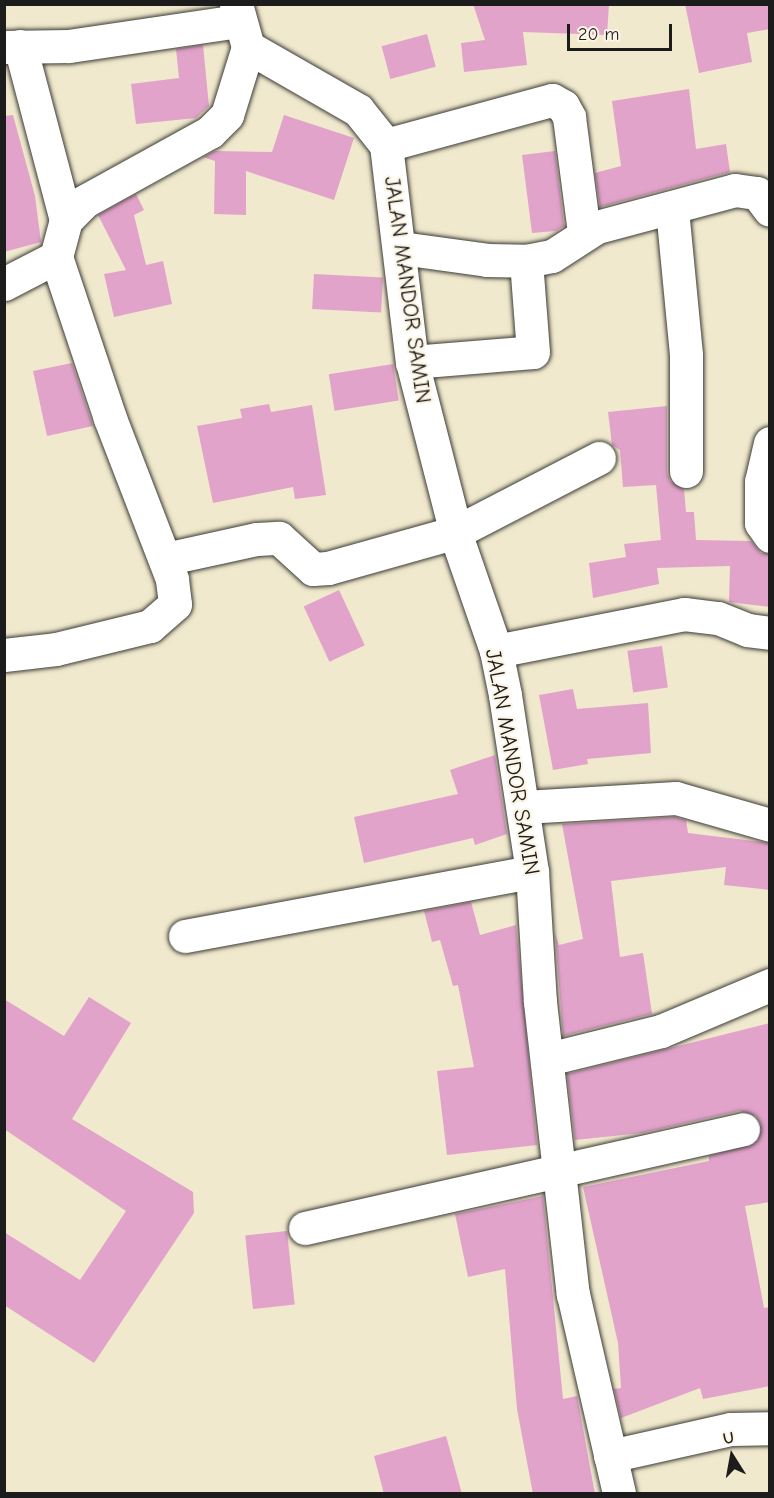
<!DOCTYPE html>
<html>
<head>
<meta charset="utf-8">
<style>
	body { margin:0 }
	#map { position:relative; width:774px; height:1498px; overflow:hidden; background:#f0e9cd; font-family:"Comic Neue",sans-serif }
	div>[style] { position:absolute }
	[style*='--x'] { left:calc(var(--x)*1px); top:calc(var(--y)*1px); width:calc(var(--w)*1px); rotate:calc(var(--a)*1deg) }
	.building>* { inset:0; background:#e2a3ca; transform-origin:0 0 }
	.roads { filter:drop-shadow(0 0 2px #3c3b37) drop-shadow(0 0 2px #3c3b37) }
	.minor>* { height:33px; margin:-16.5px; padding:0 16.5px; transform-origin:16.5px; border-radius:16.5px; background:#fff }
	span { translate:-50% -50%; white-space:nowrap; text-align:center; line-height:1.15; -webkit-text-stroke:4.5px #fcf5e5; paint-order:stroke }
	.street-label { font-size:22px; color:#1c1c1c }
	.frame { position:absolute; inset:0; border:6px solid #1c1c1c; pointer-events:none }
	.north { position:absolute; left:702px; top:1426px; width:60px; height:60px; -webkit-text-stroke:4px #fcf5e5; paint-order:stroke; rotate:349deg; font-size:16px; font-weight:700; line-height:24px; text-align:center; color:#1c1c1c }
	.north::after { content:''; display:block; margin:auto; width:21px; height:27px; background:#1c1c1c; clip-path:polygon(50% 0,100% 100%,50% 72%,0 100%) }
	.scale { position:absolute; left:567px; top:24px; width:105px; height:27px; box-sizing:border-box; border:3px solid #1c1c1c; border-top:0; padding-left:8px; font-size:18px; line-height:21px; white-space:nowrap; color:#1c1c1c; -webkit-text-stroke:4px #fcf5e5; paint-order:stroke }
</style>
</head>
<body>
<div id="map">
	<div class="building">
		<i style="clip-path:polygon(473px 4px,609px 4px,607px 35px,523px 32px,527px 65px,464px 72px,461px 43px,485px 40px)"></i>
		<i style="clip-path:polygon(685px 4px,770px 4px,770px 29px,747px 33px,752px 62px,699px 73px)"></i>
		<i style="left:427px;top:34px;width:34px;height:47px;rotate:75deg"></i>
		<i style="clip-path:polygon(203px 45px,209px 106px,196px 118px,136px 124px,131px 84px,179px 78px,176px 49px)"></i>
		<i style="clip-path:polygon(689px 89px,696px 149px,726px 144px,730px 172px,600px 207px,595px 173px,621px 166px,612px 101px)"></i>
		<i style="clip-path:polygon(13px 115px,35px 196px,41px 242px,4px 252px,4px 116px)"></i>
		<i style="clip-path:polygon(284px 115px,354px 138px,334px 200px,246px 171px,246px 215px,214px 214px,215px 161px,203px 157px,215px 151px,272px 152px)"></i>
		<i style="clip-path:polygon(555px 151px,564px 226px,556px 231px,532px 233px,522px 155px)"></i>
		<i style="clip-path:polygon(136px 194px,144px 210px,134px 215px,146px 265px,163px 261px,172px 304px,114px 317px,104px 274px,126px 270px,98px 215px)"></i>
		<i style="left:314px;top:274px;width:69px;height:35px;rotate:3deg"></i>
		<i style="clip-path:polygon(72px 363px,93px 426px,47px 436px,33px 371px)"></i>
		<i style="left:393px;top:364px;width:37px;height:65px;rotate:81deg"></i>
		<i style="clip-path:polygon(269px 404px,271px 412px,312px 405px,326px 495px,295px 499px,293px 487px,213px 503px,197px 426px,242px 418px,240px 409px)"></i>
		<i style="clip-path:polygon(667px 406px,667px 472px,670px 481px,684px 489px,686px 512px,694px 512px,696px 540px,751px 541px,761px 553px,770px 554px,770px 607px,729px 602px,730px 566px,657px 568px,659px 584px,593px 598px,589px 563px,626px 557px,624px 544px,661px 540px,656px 485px,623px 487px,620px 450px,612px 445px,608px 412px)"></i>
		<i style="left:339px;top:590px;width:61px;height:39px;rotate:65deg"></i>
		<i style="left:662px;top:646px;width:42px;height:35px;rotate:82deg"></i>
		<i style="clip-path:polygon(573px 689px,577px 709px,648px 703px,651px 753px,587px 759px,588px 764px,553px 770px,539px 695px)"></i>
		<i style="clip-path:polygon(495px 755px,507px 834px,475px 845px,473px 838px,364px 863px,354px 817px,458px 794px,450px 770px)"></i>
		<i style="clip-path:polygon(674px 817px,686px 820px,688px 833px,770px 843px,770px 890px,724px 885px,726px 867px,611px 881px,620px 957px,643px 953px,652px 1014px,563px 1036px,555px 933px,559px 945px,583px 939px,562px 824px)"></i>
		<i style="clip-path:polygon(471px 902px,480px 935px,516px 925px,537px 1145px,447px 1155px,437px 1071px,474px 1067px,458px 985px,453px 986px,440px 940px,432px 942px,424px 911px)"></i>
		<i style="clip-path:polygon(89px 997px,131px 1023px,72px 1119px,193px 1192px,194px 1213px,94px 1363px,4px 1305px,4px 1232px,80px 1280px,126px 1211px,4px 1129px,4px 999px,64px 1036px)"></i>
		<i style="clip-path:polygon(770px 1023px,770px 1202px,745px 1206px,764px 1308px,770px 1307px,770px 1386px,703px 1399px,700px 1388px,621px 1418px,614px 1389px,621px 1388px,618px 1343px,583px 1187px,709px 1161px,709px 1156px,755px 1143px,761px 1125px,756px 1116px,739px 1111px,642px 1133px,575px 1140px,567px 1074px)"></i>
		<i style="clip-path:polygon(543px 1196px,563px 1399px,577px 1396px,595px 1494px,533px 1494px,517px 1409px,505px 1269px,468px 1277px,455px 1214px)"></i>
		<i style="left:287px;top:1231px;width:74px;height:42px;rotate:84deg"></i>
		<i style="clip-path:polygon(446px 1436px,462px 1494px,384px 1494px,374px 1456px)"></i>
	</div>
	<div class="roads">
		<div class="minor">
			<i style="--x:236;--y:4;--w:45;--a:74.4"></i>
			<i style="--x:248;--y:47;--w:127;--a:29.8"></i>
			<i style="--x:358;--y:110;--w:45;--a:51.3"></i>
			<i style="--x:386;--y:145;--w:219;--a:83.2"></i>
			<i style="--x:412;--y:362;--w:185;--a:75.6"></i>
			<i style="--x:458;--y:541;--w:116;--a:70.9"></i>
			<i style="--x:496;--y:651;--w:45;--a:78.4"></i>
			<i style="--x:505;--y:695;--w:179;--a:81.3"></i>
			<i style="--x:532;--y:872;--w:130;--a:86.5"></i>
			<i style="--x:540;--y:1002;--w:294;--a:83.6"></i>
			<i style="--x:573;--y:1294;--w:205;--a:77"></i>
			<i style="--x:20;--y:46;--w:180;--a:75.2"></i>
			<i style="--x:4;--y:47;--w:65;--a:-0.9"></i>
			<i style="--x:69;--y:46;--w:171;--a:-8.4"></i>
			<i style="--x:386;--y:145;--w:172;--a:-15.2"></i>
			<i style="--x:552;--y:100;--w:13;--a:29"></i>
			<i style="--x:563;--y:106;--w:13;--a:61"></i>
			<i style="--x:569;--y:117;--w:117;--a:82.6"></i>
			<i style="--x:672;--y:209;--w:147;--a:84.5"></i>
			<i style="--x:686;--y:355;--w:116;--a:90"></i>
			<i style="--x:401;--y:248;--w:87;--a:7.9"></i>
			<i style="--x:487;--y:260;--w:39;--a:1"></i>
			<i style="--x:526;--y:261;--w:26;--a:-11"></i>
			<i style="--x:552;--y:256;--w:54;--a:-32.8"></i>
			<i style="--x:597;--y:227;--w:143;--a:-15"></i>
			<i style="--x:735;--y:190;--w:22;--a:8"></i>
			<i style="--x:757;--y:193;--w:21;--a:53"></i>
			<i style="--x:4;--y:284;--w:59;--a:-27.4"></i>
			<i style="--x:56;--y:257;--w:38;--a:-75"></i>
			<i style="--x:66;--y:220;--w:27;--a:-45"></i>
			<i style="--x:85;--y:201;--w:143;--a:-28.9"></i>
			<i style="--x:210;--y:132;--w:24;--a:-45"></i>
			<i style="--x:227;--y:115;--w:71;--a:-72.8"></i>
			<i style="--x:412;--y:362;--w:121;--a:-4.7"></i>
			<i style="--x:533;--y:352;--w:91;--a:-94.4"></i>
			<i style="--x:770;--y:443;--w:39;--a:103"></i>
			<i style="--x:761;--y:481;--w:42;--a:90"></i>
			<i style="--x:761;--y:523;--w:16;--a:55"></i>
			<i style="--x:165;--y:559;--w:94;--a:-12.3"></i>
			<i style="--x:257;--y:539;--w:22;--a:-3"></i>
			<i style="--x:279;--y:538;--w:46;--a:42.4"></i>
			<i style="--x:313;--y:569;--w:15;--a:-4"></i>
			<i style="--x:328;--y:568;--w:133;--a:-15.7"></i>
			<i style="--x:456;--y:532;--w:161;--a:-27.4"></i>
			<i style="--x:496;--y:651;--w:192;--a:-11.1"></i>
			<i style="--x:684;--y:614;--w:34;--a:7"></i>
			<i style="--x:718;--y:618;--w:31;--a:22"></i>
			<i style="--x:747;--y:630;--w:23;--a:7"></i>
			<i style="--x:4;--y:655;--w:52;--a:-6.6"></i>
			<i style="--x:56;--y:649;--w:97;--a:-13.7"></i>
			<i style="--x:150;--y:626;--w:33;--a:-41"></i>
			<i style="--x:175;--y:604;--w:25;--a:-97"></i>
			<i style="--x:172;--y:579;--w:173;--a:-111.1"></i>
			<i style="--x:110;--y:418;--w:170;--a:-108.5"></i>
			<i style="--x:524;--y:807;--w:152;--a:-3.4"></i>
			<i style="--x:676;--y:798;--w:98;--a:16"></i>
			<i style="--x:185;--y:936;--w:353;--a:-10.5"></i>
			<i style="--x:548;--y:1059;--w:116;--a:-13.9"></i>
			<i style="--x:661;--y:1031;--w:118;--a:-22.9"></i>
			<i style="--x:305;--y:1228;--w:449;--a:-12.7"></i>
			<i style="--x:610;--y:1456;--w:124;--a:-12.6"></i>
			<i style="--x:731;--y:1429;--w:39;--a:-1"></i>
		</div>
	</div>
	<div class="street-label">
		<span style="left:407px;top:290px;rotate:82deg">JALAN MANDOR SAMIN</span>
		<span style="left:512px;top:762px;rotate:80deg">JALAN MANDOR SAMIN</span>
	</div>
	<div class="frame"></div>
	<div class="north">U</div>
	<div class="scale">20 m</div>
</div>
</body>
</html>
